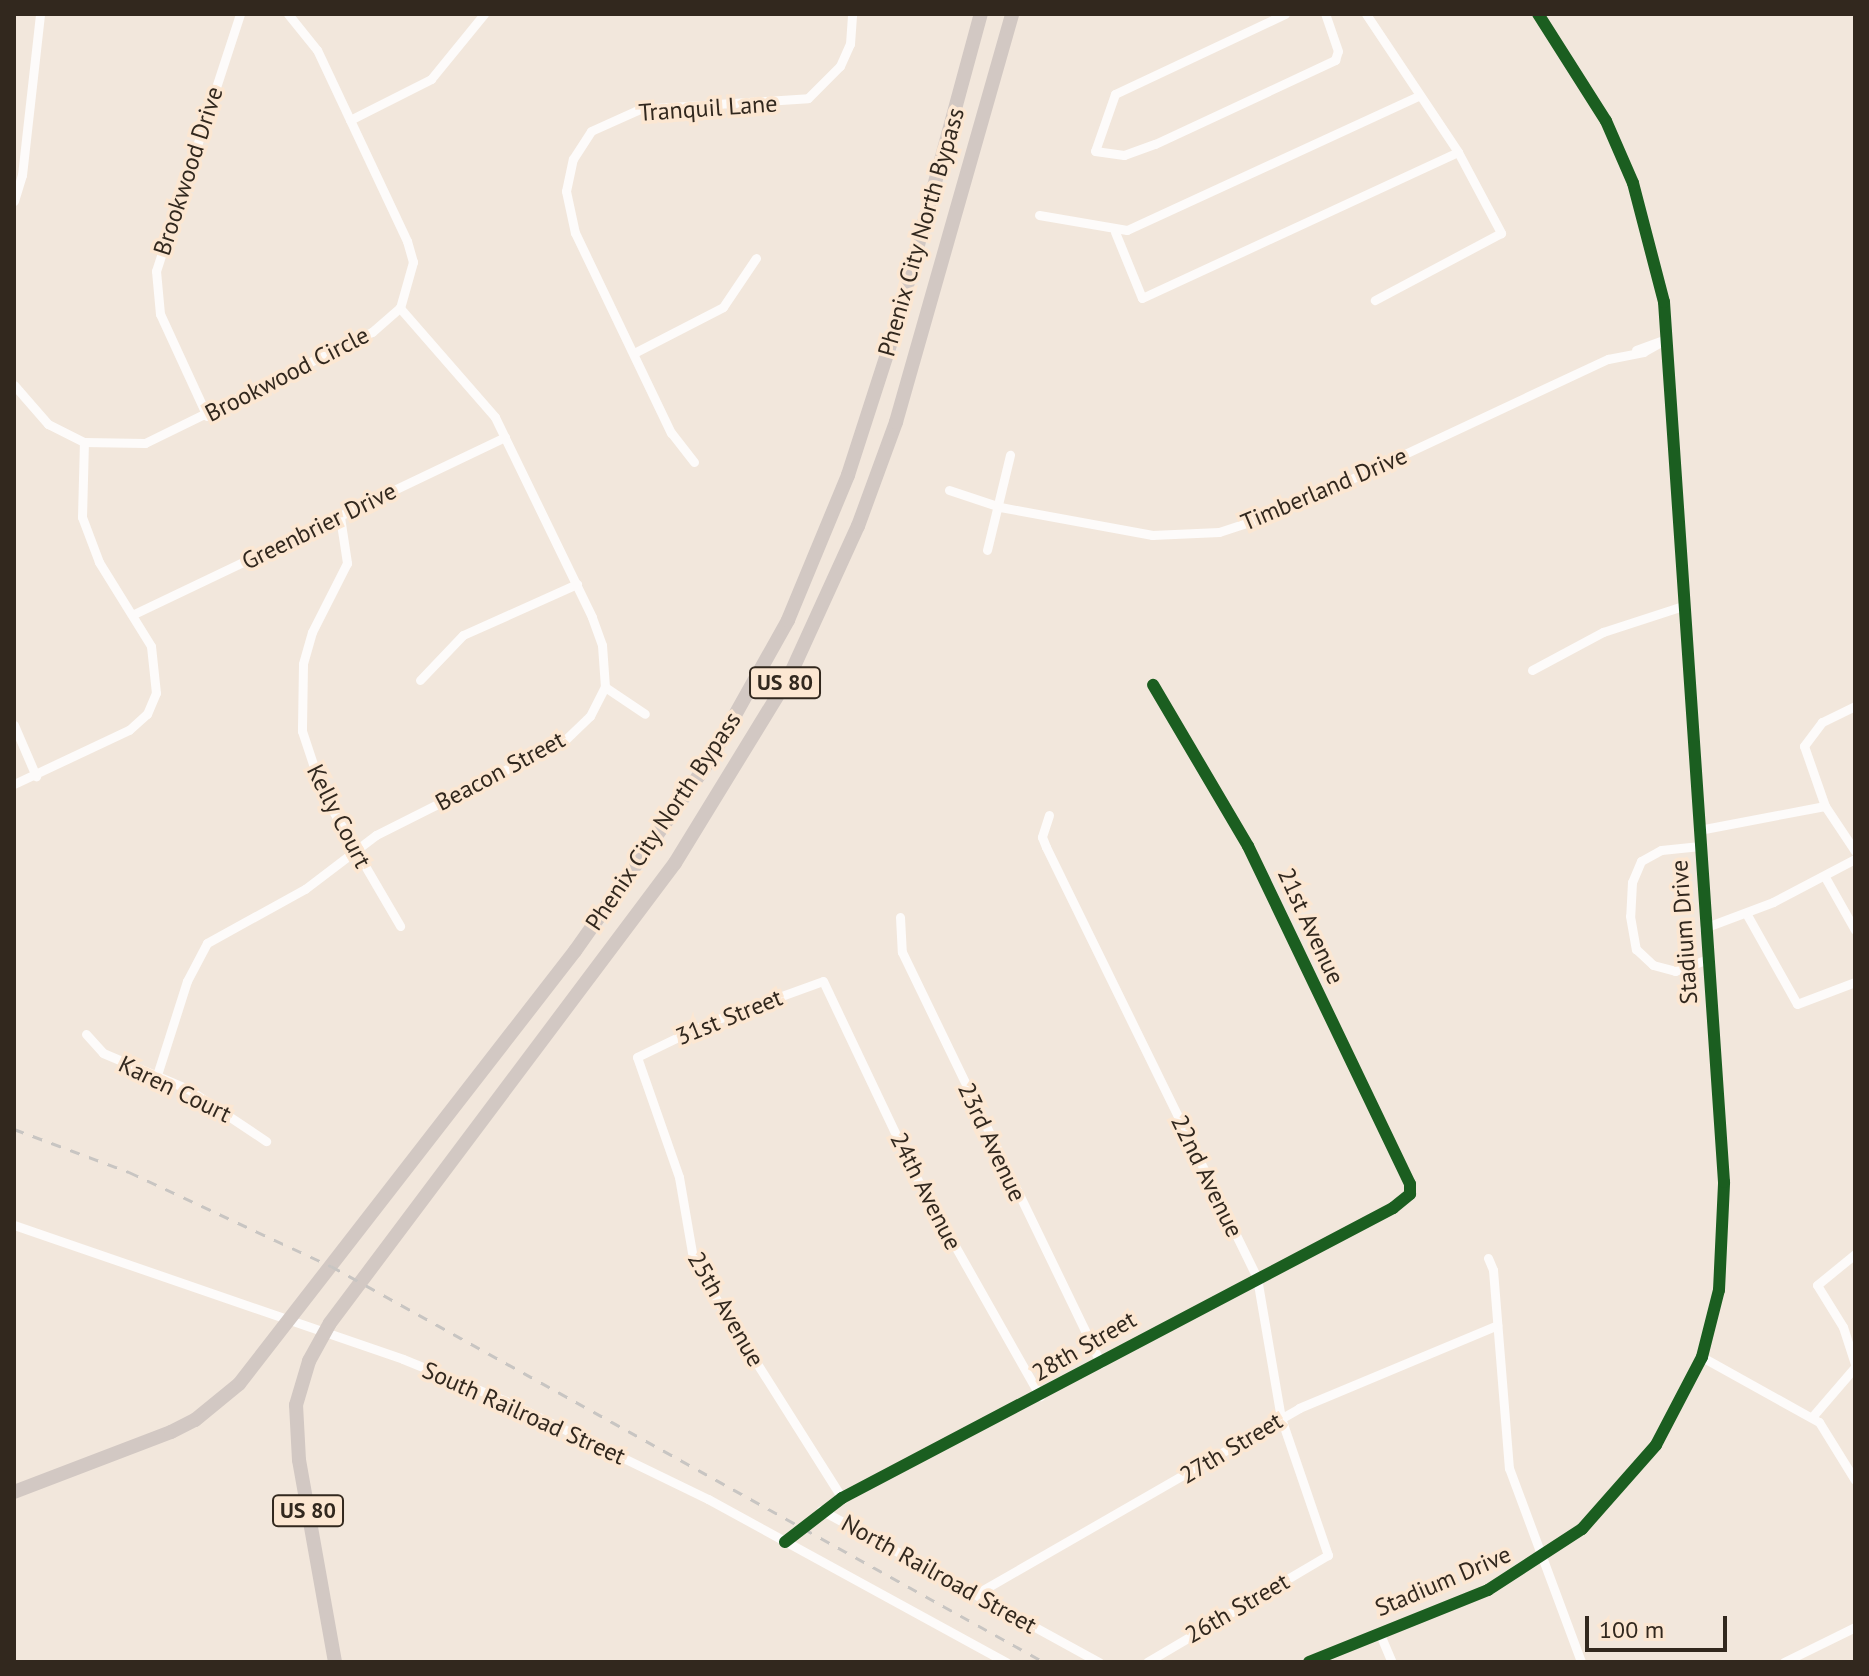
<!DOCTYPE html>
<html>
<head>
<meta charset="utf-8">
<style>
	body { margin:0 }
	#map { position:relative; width:1869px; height:1676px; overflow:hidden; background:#f2e7dc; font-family:"PT Sans",sans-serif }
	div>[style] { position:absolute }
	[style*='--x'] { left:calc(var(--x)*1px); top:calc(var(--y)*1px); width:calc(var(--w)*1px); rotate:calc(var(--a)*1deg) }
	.minor>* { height:9px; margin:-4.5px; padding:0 4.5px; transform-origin:4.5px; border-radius:4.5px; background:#fdfbfa }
	.highway>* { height:14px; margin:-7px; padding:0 7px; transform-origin:7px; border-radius:7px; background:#d2c8c3 }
	.rail>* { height:3px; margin-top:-1.5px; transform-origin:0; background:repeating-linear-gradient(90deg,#c8c5c2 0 10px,transparent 0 20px) }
	.cycleway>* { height:12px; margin:-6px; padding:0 6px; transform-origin:6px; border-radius:6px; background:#1b5e20 }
	span { translate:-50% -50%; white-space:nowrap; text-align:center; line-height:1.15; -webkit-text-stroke:7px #fce7d2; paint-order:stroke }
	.shield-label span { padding:2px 6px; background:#fce7d2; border:2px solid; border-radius:6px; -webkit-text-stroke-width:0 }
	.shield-label { font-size:22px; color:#32281e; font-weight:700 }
	.street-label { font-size:24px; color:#32281e }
	.frame { position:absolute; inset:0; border:16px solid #32281e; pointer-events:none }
	.scale { position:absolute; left:1585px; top:1616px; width:142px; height:36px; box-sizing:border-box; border:4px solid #32281e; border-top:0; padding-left:10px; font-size:24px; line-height:28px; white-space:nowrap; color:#32281e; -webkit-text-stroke:6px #fce7d2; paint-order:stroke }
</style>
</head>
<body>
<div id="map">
	<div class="minor">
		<i style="--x:1285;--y:14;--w:188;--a:154.8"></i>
		<i style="--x:1115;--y:94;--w:60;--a:109.3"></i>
		<i style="--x:1095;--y:151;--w:29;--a:8"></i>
		<i style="--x:1124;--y:155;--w:33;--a:-20"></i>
		<i style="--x:1155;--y:144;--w:199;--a:-25"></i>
		<i style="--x:1335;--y:60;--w:9;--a:-72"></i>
		<i style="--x:1338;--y:51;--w:39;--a:-109"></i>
		<i style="--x:1366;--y:14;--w:166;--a:56.3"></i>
		<i style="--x:1458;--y:152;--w:92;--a:62"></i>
		<i style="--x:1501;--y:233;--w:143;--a:152"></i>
		<i style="--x:350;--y:120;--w:91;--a:-26.8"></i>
		<i style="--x:431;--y:79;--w:84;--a:-50.8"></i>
		<i style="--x:14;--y:201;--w:27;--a:-73"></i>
		<i style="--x:22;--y:175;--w:162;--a:-83.6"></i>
		<i style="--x:1039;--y:215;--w:89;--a:9.7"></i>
		<i style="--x:1127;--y:230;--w:320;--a:-24.7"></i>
		<i style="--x:1115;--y:232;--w:71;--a:67.8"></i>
		<i style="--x:1142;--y:298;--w:348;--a:-24.8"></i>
		<i style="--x:1636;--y:350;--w:32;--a:-20"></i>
		<i style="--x:634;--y:353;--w:100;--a:-27.3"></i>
		<i style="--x:723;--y:307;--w:59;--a:-56"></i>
		<i style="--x:14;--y:385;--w:52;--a:48.9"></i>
		<i style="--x:48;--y:424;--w:40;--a:26.6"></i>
		<i style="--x:84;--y:442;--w:61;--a:0.9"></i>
		<i style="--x:145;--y:443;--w:253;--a:-26.1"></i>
		<i style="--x:372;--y:332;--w:37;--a:-41"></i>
		<i style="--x:400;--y:308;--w:48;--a:-74.2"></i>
		<i style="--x:413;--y:262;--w:22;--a:-106"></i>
		<i style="--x:407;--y:241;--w:211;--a:-115.2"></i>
		<i style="--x:317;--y:50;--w:46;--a:-128.9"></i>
		<i style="--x:207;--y:416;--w:112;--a:-114.7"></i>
		<i style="--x:160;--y:314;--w:43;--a:-95.3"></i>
		<i style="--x:156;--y:271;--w:270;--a:-71.9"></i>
		<i style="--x:694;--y:462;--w:37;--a:-128"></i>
		<i style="--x:671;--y:433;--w:222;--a:-115.6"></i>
		<i style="--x:575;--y:233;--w:43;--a:-102.1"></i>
		<i style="--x:566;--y:191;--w:33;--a:-78"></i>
		<i style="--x:573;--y:159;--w:33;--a:-57"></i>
		<i style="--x:591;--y:131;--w:54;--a:-24.2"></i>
		<i style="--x:640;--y:109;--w:168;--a:-3.7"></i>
		<i style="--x:808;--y:98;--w:45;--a:-45"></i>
		<i style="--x:840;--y:66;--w:24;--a:-66"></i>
		<i style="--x:850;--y:44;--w:30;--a:-86"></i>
		<i style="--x:949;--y:490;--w:54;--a:18.4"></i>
		<i style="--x:1000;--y:507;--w:155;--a:10.4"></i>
		<i style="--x:1152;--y:535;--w:67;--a:-2.6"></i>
		<i style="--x:1219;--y:532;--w:67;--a:-18.2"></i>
		<i style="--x:1283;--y:511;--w:359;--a:-25.1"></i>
		<i style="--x:1608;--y:359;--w:36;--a:-11"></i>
		<i style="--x:1643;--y:352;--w:26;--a:-29"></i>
		<i style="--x:340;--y:517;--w:47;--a:81.3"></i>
		<i style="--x:347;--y:563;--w:77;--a:116.9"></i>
		<i style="--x:312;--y:632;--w:33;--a:106"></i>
		<i style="--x:303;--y:664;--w:67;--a:90.9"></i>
		<i style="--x:302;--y:731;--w:66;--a:71.6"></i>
		<i style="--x:323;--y:794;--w:153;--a:59.7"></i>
		<i style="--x:987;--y:550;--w:98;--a:-76.4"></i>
		<i style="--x:134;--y:614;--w:411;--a:-25.5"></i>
		<i style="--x:1532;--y:670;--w:81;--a:-28.2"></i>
		<i style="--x:1603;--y:632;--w:84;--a:-18"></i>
		<i style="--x:420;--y:680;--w:62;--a:-46.3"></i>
		<i style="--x:463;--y:635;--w:125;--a:-24.1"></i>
		<i style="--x:605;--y:687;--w:48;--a:34"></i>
		<i style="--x:1855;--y:706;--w:37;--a:154"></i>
		<i style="--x:1822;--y:722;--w:30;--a:127"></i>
		<i style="--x:1804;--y:746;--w:64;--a:70.7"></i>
		<i style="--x:1825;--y:806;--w:54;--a:56.3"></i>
		<i style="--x:14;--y:725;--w:56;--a:66.7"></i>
		<i style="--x:14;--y:784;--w:127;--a:-25.2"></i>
		<i style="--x:129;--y:730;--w:24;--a:-42"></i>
		<i style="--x:147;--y:714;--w:23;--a:-67"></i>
		<i style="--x:156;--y:693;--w:47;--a:-96.1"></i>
		<i style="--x:151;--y:646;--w:99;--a:-121.8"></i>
		<i style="--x:99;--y:562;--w:48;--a:-110.7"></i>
		<i style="--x:82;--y:517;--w:75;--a:-88.5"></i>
		<i style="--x:1049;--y:815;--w:23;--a:108"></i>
		<i style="--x:1042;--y:837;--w:11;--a:68"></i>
		<i style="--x:1046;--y:847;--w:480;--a:63.9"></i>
		<i style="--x:1257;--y:1278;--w:142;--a:80.3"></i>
		<i style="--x:1281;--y:1418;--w:145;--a:71.1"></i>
		<i style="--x:1328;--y:1555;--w:210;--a:149.4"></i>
		<i style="--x:1699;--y:830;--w:128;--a:-10.8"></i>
		<i style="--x:1700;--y:846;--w:39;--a:174"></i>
		<i style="--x:1661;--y:850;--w:23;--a:151"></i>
		<i style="--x:1641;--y:861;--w:23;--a:113"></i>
		<i style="--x:1632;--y:882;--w:34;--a:93"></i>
		<i style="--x:1630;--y:916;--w:34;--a:80"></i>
		<i style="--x:1636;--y:949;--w:23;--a:43"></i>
		<i style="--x:1653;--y:965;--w:23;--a:15"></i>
		<i style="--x:1675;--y:971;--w:33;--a:-20"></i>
		<i style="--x:1825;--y:877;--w:61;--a:60.5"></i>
		<i style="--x:1746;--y:913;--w:104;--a:60.7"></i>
		<i style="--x:1797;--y:1004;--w:62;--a:-20.8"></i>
		<i style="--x:900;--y:917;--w:35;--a:87"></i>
		<i style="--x:902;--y:952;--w:457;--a:64.2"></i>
		<i style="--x:1704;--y:928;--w:74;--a:-20.6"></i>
		<i style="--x:1773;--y:902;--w:93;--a:-27.7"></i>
		<i style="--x:86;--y:1034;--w:25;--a:48"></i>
		<i style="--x:103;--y:1053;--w:92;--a:23"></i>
		<i style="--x:188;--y:1089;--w:94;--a:33.7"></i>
		<i style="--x:157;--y:1075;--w:99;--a:-72.3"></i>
		<i style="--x:187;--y:981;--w:43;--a:-62.2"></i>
		<i style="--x:207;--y:943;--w:112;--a:-28.9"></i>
		<i style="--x:305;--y:889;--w:89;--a:-37.3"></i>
		<i style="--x:376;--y:835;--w:212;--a:-26.7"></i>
		<i style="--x:565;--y:740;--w:35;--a:-44"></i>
		<i style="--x:590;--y:716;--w:33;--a:-63"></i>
		<i style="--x:605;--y:687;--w:42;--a:-94.1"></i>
		<i style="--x:602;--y:645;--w:30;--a:-110"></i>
		<i style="--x:592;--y:617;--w:222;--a:-115.9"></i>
		<i style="--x:495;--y:417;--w:145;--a:-131.1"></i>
		<i style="--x:14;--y:1225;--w:411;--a:19"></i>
		<i style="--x:403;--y:1359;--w:111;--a:22.2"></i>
		<i style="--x:506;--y:1401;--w:225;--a:25.9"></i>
		<i style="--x:708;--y:1499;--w:340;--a:28.7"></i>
		<i style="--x:1855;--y:1254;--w:49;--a:140.8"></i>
		<i style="--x:1817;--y:1285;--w:49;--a:58.2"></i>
		<i style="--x:1843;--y:1327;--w:40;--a:72"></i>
		<i style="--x:1488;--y:1258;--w:13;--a:67"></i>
		<i style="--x:1493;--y:1270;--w:199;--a:85.4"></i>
		<i style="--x:1509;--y:1468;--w:207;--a:69.6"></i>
		<i style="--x:1702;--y:1357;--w:134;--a:29.1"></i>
		<i style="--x:1819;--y:1422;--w:68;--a:58.2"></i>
		<i style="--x:1812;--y:1417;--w:66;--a:-49.3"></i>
		<i style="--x:842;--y:1498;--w:277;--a:-122.3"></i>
		<i style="--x:694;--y:1264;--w:88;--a:-99.8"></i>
		<i style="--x:679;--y:1177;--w:127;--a:-109.3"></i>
		<i style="--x:637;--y:1057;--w:78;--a:-25.9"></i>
		<i style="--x:707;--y:1023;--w:123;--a:-19.9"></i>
		<i style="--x:823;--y:981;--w:217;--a:64.6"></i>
		<i style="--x:916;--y:1177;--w:252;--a:60.5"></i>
		<i style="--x:821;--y:1510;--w:317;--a:28.7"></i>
		<i style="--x:785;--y:1542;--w:72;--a:-37.7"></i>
		<i style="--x:842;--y:1498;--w:623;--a:-27.76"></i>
		<i style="--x:1393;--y:1208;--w:22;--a:-39"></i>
		<i style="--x:1410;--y:1194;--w:10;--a:-90"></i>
		<i style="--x:1410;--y:1184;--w:375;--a:-115.6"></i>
		<i style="--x:1248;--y:846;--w:187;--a:-120.5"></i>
		<i style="--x:976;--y:1594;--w:373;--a:-29.9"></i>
		<i style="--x:1299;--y:1408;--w:215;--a:-22.7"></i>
		<i style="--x:1379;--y:1632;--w:33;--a:67"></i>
		<i style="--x:1309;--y:1662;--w:193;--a:-21.9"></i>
		<i style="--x:1488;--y:1590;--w:112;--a:-33"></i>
		<i style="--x:1582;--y:1529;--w:112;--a:-48.6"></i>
		<i style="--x:1656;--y:1445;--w:99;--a:-62.4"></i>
		<i style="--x:1702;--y:1357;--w:69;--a:-75.8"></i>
		<i style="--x:1719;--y:1290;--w:108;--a:-87.3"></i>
		<i style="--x:1724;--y:1182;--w:882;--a:-93.9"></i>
		<i style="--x:1664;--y:302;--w:123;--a:-104.6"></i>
		<i style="--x:1633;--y:183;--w:68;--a:-113.5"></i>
		<i style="--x:1606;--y:121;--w:127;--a:-122.4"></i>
		<i style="--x:1784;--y:1662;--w:79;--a:-26.2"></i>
	</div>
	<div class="highway">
		<i style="--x:14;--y:1492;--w:168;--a:-20.9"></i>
		<i style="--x:171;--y:1432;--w:27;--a:-27"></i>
		<i style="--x:195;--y:1420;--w:57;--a:-39.3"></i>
		<i style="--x:239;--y:1384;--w:548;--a:-52.19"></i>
		<i style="--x:575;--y:951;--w:236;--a:-54.8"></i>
		<i style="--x:711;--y:758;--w:158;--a:-60.8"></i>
		<i style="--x:788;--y:620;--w:157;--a:-67.5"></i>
		<i style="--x:848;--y:475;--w:157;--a:-72.1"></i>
		<i style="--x:896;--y:326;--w:323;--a:-74.8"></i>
		<i style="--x:335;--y:1662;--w:205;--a:-100.1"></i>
		<i style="--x:299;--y:1460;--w:55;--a:-93.1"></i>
		<i style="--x:296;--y:1405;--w:46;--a:-73.5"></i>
		<i style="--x:309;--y:1361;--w:43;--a:-61.1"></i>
		<i style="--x:330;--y:1323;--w:575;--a:-53.13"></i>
		<i style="--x:675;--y:863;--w:220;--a:-58.5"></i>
		<i style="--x:790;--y:675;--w:164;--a:-65.5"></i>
		<i style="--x:858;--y:526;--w:111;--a:-69.9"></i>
		<i style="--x:896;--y:422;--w:424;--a:-74.1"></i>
	</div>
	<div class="rail">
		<i style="--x:14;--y:1129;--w:123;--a:20.5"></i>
		<i style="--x:129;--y:1172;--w:223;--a:25"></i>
		<i style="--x:331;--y:1266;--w:816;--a:29.05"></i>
	</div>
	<div class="cycleway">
		<i style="--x:785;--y:1542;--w:72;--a:-37.7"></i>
		<i style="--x:842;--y:1498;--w:623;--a:-27.76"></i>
		<i style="--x:1393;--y:1208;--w:22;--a:-39"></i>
		<i style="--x:1410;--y:1194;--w:10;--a:-90"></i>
		<i style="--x:1410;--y:1184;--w:375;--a:-115.6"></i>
		<i style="--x:1248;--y:846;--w:187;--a:-120.5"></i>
		<i style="--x:1309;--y:1662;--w:193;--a:-21.9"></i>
		<i style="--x:1488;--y:1590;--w:112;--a:-33"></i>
		<i style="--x:1582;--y:1529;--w:112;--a:-48.6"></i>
		<i style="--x:1656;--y:1445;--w:99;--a:-62.4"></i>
		<i style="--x:1702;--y:1357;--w:69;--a:-75.8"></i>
		<i style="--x:1719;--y:1290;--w:108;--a:-87.3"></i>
		<i style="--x:1724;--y:1182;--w:882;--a:-93.9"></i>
		<i style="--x:1664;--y:302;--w:123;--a:-104.6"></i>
		<i style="--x:1633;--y:183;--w:68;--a:-113.5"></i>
		<i style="--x:1606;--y:121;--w:127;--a:-122.4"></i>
	</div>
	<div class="shield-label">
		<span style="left:785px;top:683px">US 80</span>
		<span style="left:308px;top:1511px">US 80</span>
	</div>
	<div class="street-label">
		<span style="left:708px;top:108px;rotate:-4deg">Tranquil Lane</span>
		<span style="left:188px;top:171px;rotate:-72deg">Brookwood Drive</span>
		<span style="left:921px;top:232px;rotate:-74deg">Phenix City North Bypass</span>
		<span style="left:287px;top:374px;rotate:-27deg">Brookwood Circle</span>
		<span style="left:1324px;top:489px;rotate:-23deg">Timberland Drive</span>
		<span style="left:319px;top:526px;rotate:-26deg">Greenbrier Drive</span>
		<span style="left:500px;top:771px;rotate:-28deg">Beacon Street</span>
		<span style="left:339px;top:816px;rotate:63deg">Kelly Court</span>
		<span style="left:663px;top:821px;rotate:-56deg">Phenix City North Bypass</span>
		<span style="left:1311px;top:926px;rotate:65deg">21st Avenue</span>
		<span style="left:1684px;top:932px;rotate:-94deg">Stadium Drive</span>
		<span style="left:729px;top:1017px;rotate:-22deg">31st Street</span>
		<span style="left:175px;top:1089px;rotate:26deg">Karen Court</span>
		<span style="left:992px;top:1142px;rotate:65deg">23rd Avenue</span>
		<span style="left:1207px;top:1176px;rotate:64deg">22nd Avenue</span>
		<span style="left:926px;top:1191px;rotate:63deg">24th Avenue</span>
		<span style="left:726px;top:1309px;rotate:60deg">25th Avenue</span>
		<span style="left:1084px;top:1346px;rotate:-30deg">28th Street</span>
		<span style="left:524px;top:1413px;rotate:24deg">South Railroad Street</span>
		<span style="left:1231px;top:1448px;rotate:-31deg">27th Street</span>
		<span style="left:939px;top:1574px;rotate:29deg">North Railroad Street</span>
		<span style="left:1443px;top:1581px;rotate:-23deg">Stadium Drive</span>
		<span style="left:1237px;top:1608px;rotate:-30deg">26th Street</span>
	</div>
	<div class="frame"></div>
	<div class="scale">100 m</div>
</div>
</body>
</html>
